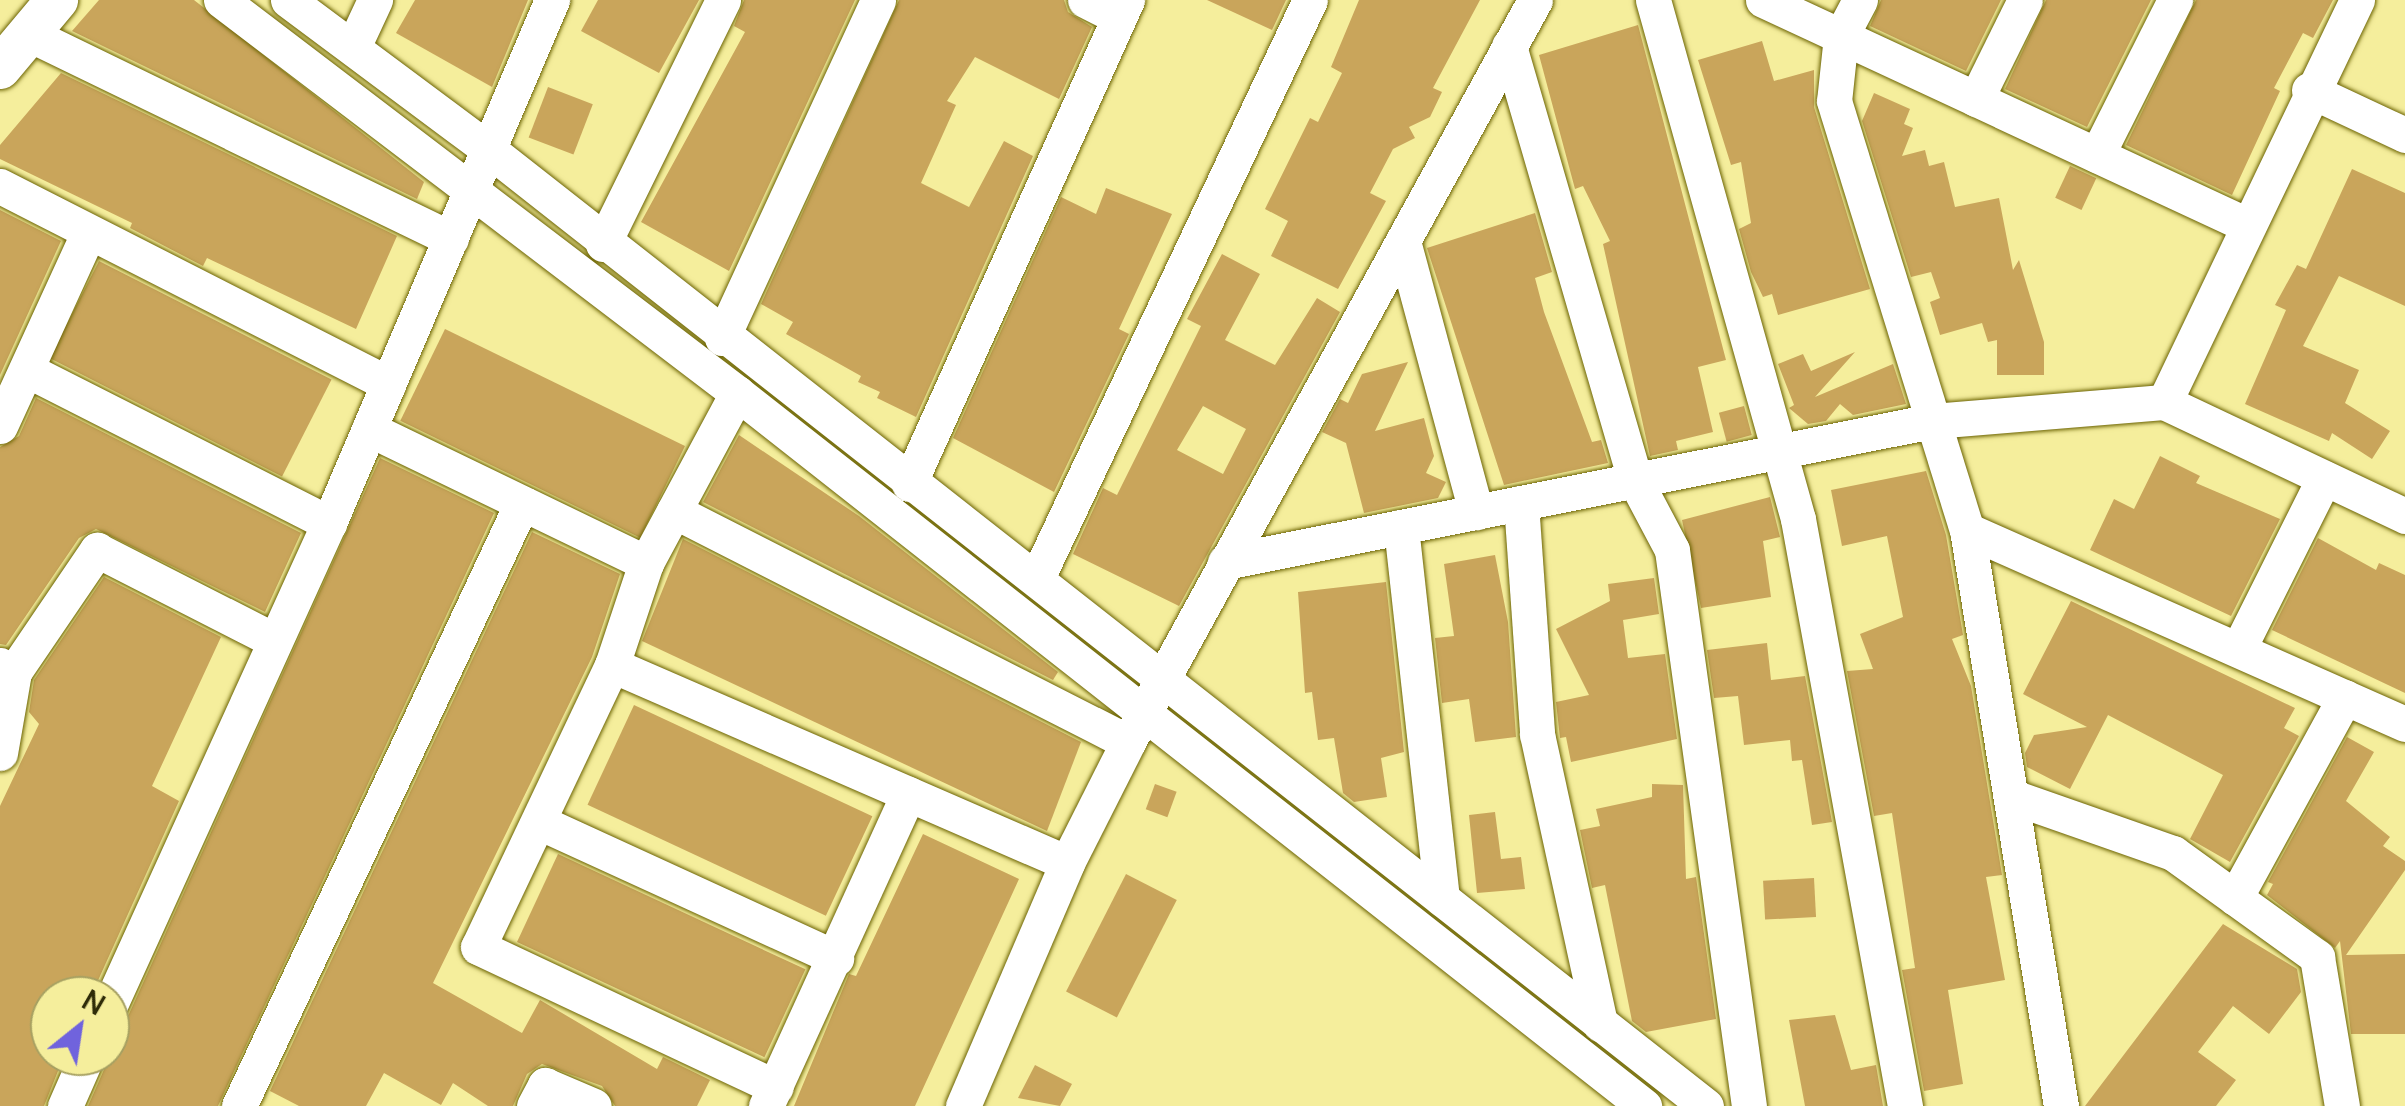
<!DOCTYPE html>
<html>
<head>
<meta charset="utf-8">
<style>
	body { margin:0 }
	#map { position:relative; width:2405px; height:1106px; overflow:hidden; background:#f5ee9c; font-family:Manrope,sans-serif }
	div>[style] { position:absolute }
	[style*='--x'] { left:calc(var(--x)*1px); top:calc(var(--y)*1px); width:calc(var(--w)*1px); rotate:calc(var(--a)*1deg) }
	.building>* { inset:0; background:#c9a55b; transform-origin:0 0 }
	.roads { filter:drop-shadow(0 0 2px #6b6302) drop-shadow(0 0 2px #6b6302) }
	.minor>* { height:35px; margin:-17.5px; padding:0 17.5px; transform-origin:17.5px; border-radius:17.5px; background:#fff }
	.major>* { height:42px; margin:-21px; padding:0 21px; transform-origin:21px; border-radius:21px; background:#fff }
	span { translate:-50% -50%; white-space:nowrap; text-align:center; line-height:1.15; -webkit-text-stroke:8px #f5ee9c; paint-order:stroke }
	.north { position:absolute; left:30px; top:976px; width:100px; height:100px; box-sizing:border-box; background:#f5ee9c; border:2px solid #a6a061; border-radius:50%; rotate:30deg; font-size:28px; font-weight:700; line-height:40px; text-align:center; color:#2f2c08 }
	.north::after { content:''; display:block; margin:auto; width:35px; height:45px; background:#7063dd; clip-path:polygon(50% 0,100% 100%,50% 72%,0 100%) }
</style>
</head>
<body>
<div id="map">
	<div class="building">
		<i style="clip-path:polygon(99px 0,194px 0,424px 182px,417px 199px,72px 31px)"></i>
		<i style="clip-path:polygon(415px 0,528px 0,492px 87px,396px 33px)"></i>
		<i style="clip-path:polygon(598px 0,699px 0,659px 73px,581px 31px)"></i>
		<i style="clip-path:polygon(744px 0,855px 0,729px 271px,641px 222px,745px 32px,734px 26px)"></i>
		<i style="clip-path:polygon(899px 0,1064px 0,1068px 12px,1092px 27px,1059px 99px,975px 57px,947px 101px,956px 105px,921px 183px,969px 207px,1004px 141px,1033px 156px,916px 417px,877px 398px,880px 392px,858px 382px,861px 376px,786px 334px,793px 322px,761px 304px)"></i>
		<i style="clip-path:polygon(1207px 0,1286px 0,1272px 30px)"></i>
		<i style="clip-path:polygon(1359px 0,1480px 0,1433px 88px,1442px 92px,1430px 117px,1409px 127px,1415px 138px,1393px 149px,1370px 193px,1386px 201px,1338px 289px,1271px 256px,1288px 221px,1265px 209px,1310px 118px,1318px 122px,1342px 73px,1331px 67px)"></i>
		<i style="clip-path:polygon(1881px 0,2001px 0,1966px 71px,1870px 26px)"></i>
		<i style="clip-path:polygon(2046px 0,2151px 0,2087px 127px,2005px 89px)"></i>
		<i style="clip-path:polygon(2196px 0,2333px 0,2313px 38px,2303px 33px,2274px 88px,2280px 91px,2232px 195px,2126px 145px)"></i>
		<i style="clip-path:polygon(1638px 25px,1726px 360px,1698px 367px,1713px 432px,1676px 441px,1678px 450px,1650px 456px,1603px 244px,1610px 241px,1583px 186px,1575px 189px,1539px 55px)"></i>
		<i style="clip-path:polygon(1762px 41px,1774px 81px,1814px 70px,1814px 107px,1870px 289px,1778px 315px,1772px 294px,1763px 297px,1751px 272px,1739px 229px,1751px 223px,1741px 162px,1731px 165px,1698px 60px)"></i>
		<i style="clip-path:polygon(61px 73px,397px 236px,356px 329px,207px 258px,203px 266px,130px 228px,132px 223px,0 159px,0 145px)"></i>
		<i style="left:548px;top:87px;width:48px;height:54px;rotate:21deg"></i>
		<i style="clip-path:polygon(1874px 93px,1910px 109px,1904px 124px,1913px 128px,1902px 156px,1925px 150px,1929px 166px,1944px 162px,1955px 207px,1999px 198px,2013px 270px,2019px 260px,2044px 342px,2044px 375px,1997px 375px,1997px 340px,1988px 342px,1982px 323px,1940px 335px,1930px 302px,1940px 298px,1931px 272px,1911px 277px,1862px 121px)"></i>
		<i style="left:2070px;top:166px;width:29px;height:35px;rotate:25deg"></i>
		<i style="clip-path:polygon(2352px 169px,2405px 193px,2405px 306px,2339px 276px,2303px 346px,2359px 370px,2345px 403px,2390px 431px,2372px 459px,2332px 433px,2329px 441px,2245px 404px,2286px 310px,2275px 305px,2297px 265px,2306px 269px)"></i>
		<i style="clip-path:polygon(1106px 188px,1172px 214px,1119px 329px,1129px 334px,1054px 492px,953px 438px,1061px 197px,1096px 214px)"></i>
		<i style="clip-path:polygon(0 210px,61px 241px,0 375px)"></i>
		<i style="clip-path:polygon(1535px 213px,1552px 272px,1535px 278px,1544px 312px,1592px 442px,1601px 440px,1608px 463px,1504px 485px,1427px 248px)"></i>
		<i style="clip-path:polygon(evenodd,1222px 254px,1260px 274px,1225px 340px,1275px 365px,1317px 298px,1340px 312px,1179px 606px,1073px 554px,1103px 488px,1117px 495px,1201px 326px,1187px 319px,1222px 254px,1203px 406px,1246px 429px,1223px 474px,1177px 450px,1203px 406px)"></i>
		<i style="left:99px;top:261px;width:261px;height:109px;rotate:27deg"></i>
		<i style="left:445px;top:329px;width:267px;height:102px;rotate:26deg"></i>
		<i style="clip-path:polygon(1855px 352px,1815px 397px,1893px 364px,1906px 404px,1853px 415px,1840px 404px,1826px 421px,1808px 424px,1789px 408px,1794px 405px,1778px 364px,1803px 354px,1811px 371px)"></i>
		<i style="clip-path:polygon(1408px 362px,1375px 431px,1424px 418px,1434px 456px,1426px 473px,1446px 482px,1438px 498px,1364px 513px,1346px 443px,1322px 432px,1340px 399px,1348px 403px,1362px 374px)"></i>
		<i style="clip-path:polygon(36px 398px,301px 533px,265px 612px,96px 529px,79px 538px,6px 645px,0 644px,0 447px,19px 436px)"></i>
		<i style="left:1744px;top:406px;width:30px;height:26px;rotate:75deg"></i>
		<i style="clip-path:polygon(739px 435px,859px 516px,1058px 672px,1053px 680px,703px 502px)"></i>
		<i style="clip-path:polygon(2160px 456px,2200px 476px,2196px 483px,2280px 519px,2231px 616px,2090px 550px,2114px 499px,2134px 509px)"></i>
		<i style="clip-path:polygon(380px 458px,494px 513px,218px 1106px,88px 1106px,110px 1056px,110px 1039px,129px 1014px)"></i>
		<i style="clip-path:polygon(1926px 471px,1946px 535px,1963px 635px,1952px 639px,1971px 686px,2002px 875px,1986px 877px,2005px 980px,1948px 990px,1963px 1084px,1924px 1091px,1902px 970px,1915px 968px,1892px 813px,1874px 816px,1847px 671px,1873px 669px,1860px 634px,1903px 617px,1887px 536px,1842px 546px,1831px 490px)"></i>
		<i style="clip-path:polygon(1770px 497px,1780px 537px,1763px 541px,1771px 597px,1701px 608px,1682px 520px)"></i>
		<i style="clip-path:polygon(532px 532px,620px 574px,592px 657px,433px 983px,522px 1033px,540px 1000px,657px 1069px,663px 1057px,710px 1080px,697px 1106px,615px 1106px,602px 1086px,542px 1064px,527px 1074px,513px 1106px,488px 1106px,453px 1083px,441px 1105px,384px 1073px,366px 1106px,299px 1106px,270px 1091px)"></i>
		<i style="clip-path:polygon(2318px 538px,2376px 570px,2379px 563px,2405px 575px,2405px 693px,2272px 630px)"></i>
		<i style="clip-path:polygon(683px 539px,1081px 742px,1047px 831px,642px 641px)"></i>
		<i style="clip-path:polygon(1495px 555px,1508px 622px,1516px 737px,1475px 742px,1469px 699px,1442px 703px,1435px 638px,1454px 636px,1444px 564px)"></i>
		<i style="clip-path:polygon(104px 577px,221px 637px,152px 786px,179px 801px,91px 996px,50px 996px,50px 1056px,64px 1056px,44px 1106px,0 1106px,0 806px,39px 724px,29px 712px,34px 680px)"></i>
		<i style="clip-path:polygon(1654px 578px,1659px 614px,1623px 620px,1628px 658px,1665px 654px,1677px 739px,1571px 762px,1566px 737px,1560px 738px,1556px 702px,1589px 695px,1556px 629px,1610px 601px,1608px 584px)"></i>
		<i style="clip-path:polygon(1386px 582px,1404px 752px,1381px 758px,1387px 797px,1354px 802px,1343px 793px,1334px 738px,1318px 740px,1312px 692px,1305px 693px,1298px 592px)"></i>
		<i style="clip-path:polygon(2071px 601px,2295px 708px,2284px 728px,2299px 736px,2230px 862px,2190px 839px,2223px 775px,2108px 715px,2070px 789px,2027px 767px,2025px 753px,2034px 735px,2087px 727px,2023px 694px)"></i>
		<i style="clip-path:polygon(1767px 643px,1771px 680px,1805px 676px,1832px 822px,1812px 825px,1802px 760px,1792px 761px,1790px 740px,1744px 745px,1738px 696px,1714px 698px,1707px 650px)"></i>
		<i style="left:634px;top:705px;width:263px;height:110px;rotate:25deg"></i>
		<i style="clip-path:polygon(2347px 737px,2374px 752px,2346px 801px,2390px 837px,2383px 846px,2405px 861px,2405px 870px,2346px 955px,2405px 954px,2405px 1034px,2351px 1034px,2340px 941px,2335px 948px,2267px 895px,2273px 884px,2268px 882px)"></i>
		<i style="left:1155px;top:784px;width:23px;height:27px;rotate:20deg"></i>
		<i style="clip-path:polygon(1652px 784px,1683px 785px,1686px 879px,1696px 877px,1716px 1019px,1646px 1032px,1632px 1021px,1605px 885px,1592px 888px,1580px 830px,1600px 826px,1596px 809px,1652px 797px)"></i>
		<i style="clip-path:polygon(1495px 812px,1501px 859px,1521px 857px,1525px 889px,1477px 893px,1469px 815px)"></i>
		<i style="clip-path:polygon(923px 834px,1019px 879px,915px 1106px,794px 1106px,849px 974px,856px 976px)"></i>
		<i style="left:558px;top:854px;width:273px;height:97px;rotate:25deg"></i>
		<i style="left:1126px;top:874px;width:57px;height:132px;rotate:27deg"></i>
		<i style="left:1814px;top:878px;width:39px;height:51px;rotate:87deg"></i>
		<i style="clip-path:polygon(2223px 924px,2297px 969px,2301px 992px,2269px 1034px,2233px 1006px,2198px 1052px,2236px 1080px,2216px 1106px,2085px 1106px)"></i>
		<i style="clip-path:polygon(1835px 1015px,1851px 1070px,1876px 1065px,1883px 1106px,1805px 1106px,1789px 1020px)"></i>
		<i style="clip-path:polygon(1035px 1065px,1072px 1084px,1060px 1106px,1018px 1098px)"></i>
	</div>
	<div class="roads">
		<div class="minor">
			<i style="--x:221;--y:0;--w:649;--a:37.29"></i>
			<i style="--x:737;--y:393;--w:1154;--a:38.17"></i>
			<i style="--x:288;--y:0;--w:249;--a:36.7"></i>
			<i style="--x:488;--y:149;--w:1549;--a:38.16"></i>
			<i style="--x:1085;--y:0;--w:38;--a:27"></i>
			<i style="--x:1653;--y:0;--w:539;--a:74.39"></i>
			<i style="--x:1798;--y:519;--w:597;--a:79.67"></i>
			<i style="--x:1763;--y:0;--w:534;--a:24.93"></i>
			<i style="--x:1860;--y:0;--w:41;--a:117.8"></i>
			<i style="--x:1841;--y:36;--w:65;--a:96.1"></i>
			<i style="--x:1834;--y:101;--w:449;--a:72.8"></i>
			<i style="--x:1967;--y:530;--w:584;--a:80.73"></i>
			<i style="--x:2357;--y:0;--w:446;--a:115.6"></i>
			<i style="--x:2164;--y:402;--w:267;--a:25.3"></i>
			<i style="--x:29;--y:34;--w:469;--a:25.9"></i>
			<i style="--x:354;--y:45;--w:50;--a:-65"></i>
			<i style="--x:1509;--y:46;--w:452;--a:73.8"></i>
			<i style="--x:1635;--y:480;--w:79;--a:62.1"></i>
			<i style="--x:1672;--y:550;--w:561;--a:82.12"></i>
			<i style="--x:2309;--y:90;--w:106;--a:25.1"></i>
			<i style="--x:1976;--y:99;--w:110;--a:-63.7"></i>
			<i style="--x:2097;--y:155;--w:174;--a:-63.3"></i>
			<i style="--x:0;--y:186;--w:436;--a:27"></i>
			<i style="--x:1403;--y:241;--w:281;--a:74.9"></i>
			<i style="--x:603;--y:244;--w:272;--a:-63.8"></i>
			<i style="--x:722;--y:338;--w:372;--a:-65.2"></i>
			<i style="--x:27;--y:370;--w:339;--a:26.9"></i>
			<i style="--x:0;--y:426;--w:213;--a:-65.4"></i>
			<i style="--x:369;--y:429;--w:308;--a:25.8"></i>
			<i style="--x:646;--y:563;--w:193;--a:-61.8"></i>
			<i style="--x:909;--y:484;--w:531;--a:-65.75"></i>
			<i style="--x:1521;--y:503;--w:232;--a:86"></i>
			<i style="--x:1537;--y:734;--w:297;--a:77.7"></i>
			<i style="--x:674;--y:511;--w:509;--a:26.97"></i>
			<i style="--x:1401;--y:527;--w:374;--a:83.7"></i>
			<i style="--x:1967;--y:530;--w:479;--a:23.9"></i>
			<i style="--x:1225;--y:562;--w:721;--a:-11.28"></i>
			<i style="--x:1932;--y:421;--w:233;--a:-4.7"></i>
			<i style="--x:646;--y:563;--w:108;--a:108.4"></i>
			<i style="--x:612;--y:665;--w:312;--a:115.4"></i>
			<i style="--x:478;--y:947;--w:329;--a:25.2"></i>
			<i style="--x:1037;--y:578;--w:639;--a:-64.72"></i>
			<i style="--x:2239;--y:648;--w:190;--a:-63.4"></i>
			<i style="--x:0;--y:665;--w:16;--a:27"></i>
			<i style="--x:14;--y:672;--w:148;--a:-55.8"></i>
			<i style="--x:97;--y:550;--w:199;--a:27"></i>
			<i style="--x:612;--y:665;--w:496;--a:23.5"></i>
			<i style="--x:0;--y:753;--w:82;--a:-80.2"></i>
			<i style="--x:2016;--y:798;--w:166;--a:19.3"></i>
			<i style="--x:2173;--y:853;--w:178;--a:35.8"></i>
			<i style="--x:2317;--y:957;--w:151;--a:80.5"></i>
			<i style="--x:539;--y:822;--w:327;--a:24.6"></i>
			<i style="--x:2235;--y:898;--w:229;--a:-61.3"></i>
			<i style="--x:110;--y:1005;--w:529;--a:-65.57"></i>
			<i style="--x:329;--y:523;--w:569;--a:-66.91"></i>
			<i style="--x:65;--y:1106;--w:55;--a:-66.3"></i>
			<i style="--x:239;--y:1106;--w:666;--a:-64.86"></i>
			<i style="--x:534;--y:1106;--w:24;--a:-62"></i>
			<i style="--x:545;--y:1085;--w:53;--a:23.2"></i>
			<i style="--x:766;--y:1106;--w:343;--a:-65.5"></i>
			<i style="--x:963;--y:1106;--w:264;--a:-66.8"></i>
			<i style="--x:1067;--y:863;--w:136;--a:-63.2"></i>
			<i style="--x:1128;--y:742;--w:846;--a:-61.25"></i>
		</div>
		<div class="major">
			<i style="--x:0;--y:68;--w:89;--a:-50"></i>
		</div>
	</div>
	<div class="north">N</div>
</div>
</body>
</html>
